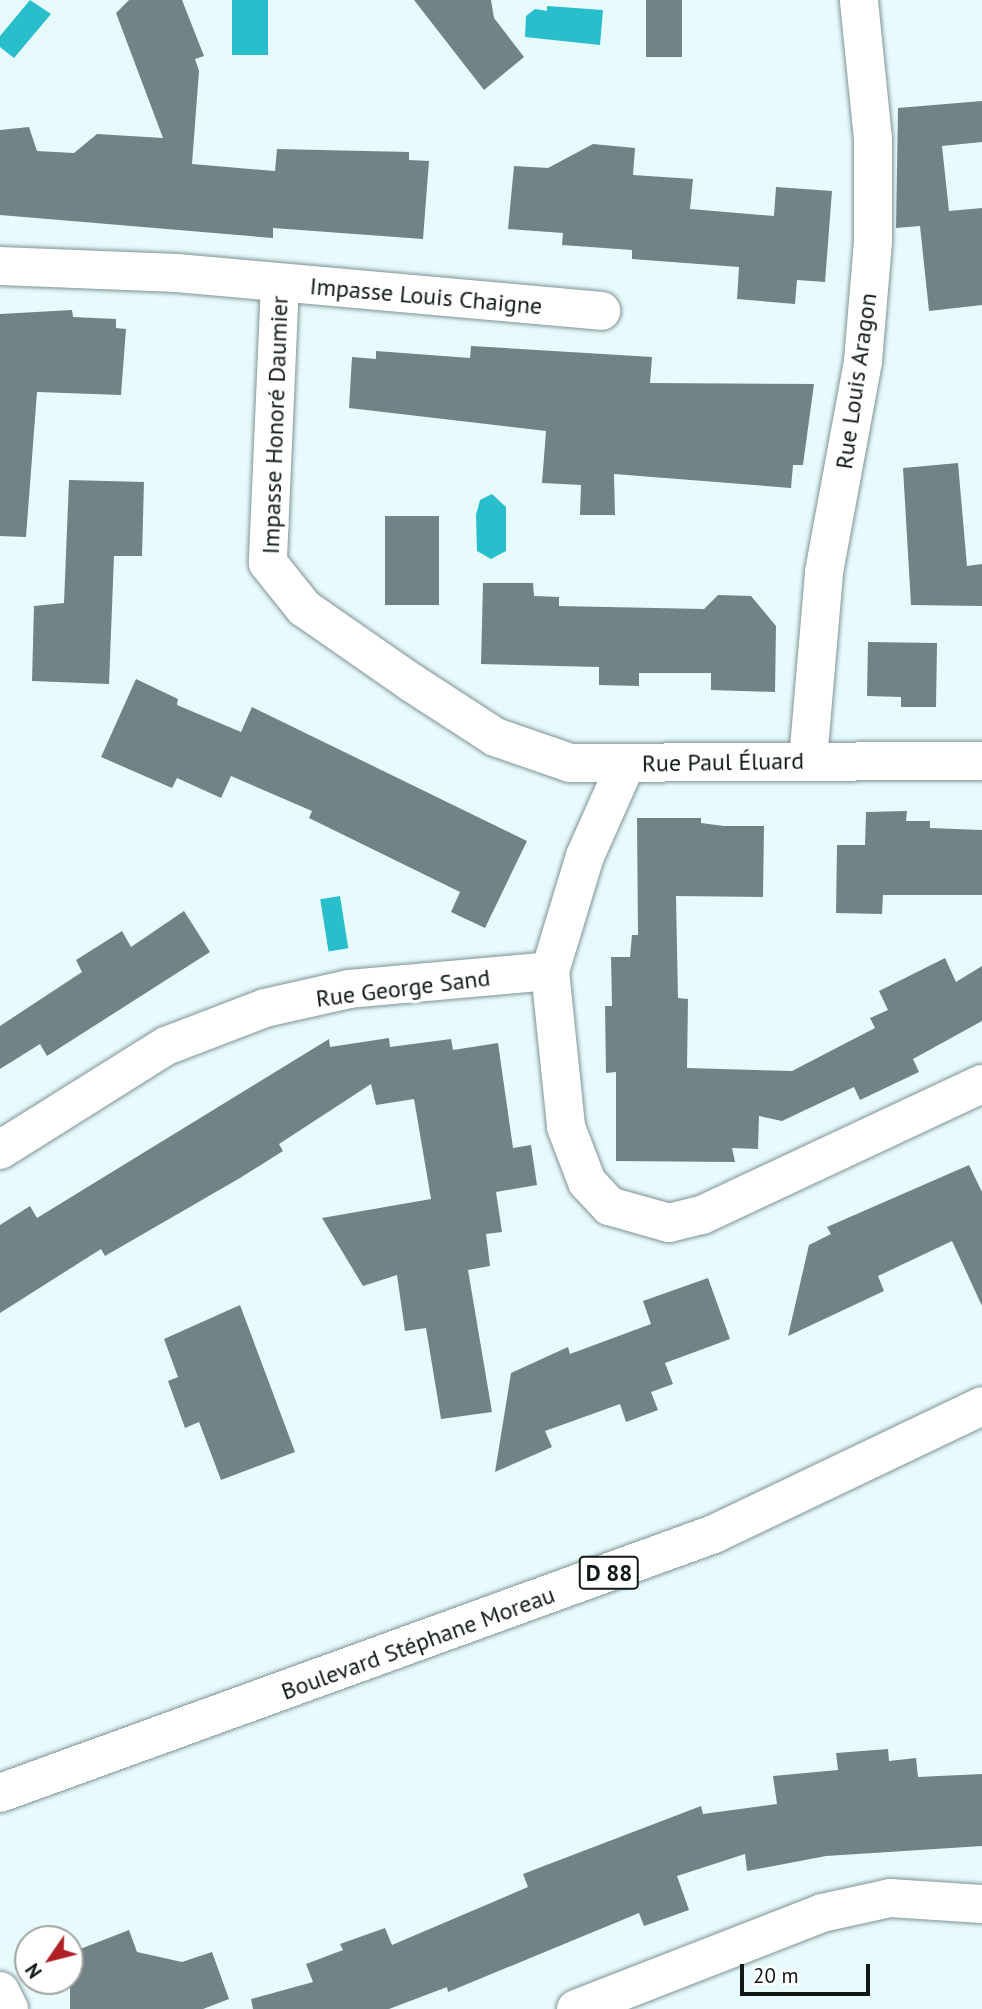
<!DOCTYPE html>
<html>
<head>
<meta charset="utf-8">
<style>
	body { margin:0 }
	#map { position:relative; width:982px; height:2009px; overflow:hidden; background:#e7fbfd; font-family:"PT Sans",sans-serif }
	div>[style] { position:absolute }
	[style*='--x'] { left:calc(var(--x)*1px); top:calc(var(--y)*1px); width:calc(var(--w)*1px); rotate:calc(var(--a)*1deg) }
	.water>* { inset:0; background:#29becc; transform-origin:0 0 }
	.building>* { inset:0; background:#718385; transform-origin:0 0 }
	.roads { filter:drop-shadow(0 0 2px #809293) drop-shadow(0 0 2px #809293) }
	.minor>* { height:38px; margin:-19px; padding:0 19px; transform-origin:19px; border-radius:19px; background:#fff }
	.primary>* { height:38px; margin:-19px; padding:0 19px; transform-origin:19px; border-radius:19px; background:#fff }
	span { translate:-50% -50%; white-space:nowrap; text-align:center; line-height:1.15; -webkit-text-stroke:7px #fff; paint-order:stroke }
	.shield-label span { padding:2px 5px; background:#fff; border:2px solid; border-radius:5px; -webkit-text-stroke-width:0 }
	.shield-label { font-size:23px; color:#111818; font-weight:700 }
	.street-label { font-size:24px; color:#111818 }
	.north { position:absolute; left:14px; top:1925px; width:70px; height:70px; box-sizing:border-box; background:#fff; border:2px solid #a0a3a3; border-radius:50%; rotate:235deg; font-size:19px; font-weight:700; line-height:28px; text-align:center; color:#111818 }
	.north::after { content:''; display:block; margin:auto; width:24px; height:32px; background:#b11f27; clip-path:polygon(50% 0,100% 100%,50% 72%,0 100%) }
	.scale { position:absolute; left:740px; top:1964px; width:130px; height:32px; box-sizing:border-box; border:4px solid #111818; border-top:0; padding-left:9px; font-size:21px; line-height:24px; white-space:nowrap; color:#111818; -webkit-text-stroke:5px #fff; paint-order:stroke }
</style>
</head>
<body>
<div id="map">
	<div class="water">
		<i style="clip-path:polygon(30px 0,51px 14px,14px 58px,0 47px,0 36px)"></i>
		<i style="left:232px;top:0;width:36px;height:55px"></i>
		<i style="clip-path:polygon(547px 6px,603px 10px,600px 45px,525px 37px,526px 16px,535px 9px,547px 11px)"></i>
		<i style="clip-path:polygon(492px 494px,506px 507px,506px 551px,491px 559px,477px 551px,476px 515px,480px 500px)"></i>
		<i style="left:340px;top:896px;width:53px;height:20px;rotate:81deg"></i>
	</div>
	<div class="building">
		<i style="clip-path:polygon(129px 0,182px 0,204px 56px,195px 59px,199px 71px,192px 164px,275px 171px,277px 149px,409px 152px,409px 160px,429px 161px,423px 239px,273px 228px,273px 238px,0 215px,0 130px,29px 127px,37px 151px,74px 153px,97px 134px,163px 138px,116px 13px)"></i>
		<i style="clip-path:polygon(414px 0,491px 0,494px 18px,524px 57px,484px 90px)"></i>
		<i style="left:646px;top:0;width:36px;height:57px"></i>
		<i style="clip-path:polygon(982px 101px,982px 142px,942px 146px,949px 211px,982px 208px,982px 305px,929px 311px,920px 226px,896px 228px,898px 108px)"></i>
		<i style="clip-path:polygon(593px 144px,635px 148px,633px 175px,693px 179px,690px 209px,774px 216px,776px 187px,832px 191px,825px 282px,797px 280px,795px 304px,737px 299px,739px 267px,632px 259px,632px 250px,562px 245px,563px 233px,508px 229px,514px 166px,548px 168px)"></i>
		<i style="clip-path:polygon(72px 310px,73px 317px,116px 319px,116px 328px,126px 329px,121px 395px,37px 392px,26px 537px,0 536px,0 314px)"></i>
		<i style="clip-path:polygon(471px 346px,652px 357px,650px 383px,814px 384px,803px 465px,793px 465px,791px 488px,614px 474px,615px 515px,580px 515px,581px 485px,542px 483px,546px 431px,349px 408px,352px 357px,376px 359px,376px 351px,470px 358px)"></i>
		<i style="clip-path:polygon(958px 463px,967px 566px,982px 564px,982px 606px,911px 605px,903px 468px)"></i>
		<i style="clip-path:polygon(69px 480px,144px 482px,142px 556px,114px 556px,109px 684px,32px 681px,34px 606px,64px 603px)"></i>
		<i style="left:385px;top:516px;width:54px;height:89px"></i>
		<i style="clip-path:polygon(483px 583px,533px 583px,534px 596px,559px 597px,559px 606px,704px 609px,718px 595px,751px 596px,776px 626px,775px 692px,711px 690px,711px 673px,639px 673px,639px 686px,599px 685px,599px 667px,481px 664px)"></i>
		<i style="clip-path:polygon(868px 642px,937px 643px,936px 707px,901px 707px,901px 697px,867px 696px)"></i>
		<i style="clip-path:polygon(136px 679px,178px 699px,177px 705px,241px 732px,252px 707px,527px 841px,485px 928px,451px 912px,460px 892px,309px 818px,312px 811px,231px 776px,221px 798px,177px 778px,172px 788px,101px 757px)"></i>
		<i style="clip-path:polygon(907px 811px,906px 821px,930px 821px,930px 828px,982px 830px,982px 895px,883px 895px,882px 914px,836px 913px,837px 845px,865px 845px,866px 812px)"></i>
		<i style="clip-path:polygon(637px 818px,701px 818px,701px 823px,724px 826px,764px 826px,763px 897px,676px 896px,678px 998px,688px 999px,687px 1068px,792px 1071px,875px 1028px,870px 1018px,888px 1010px,879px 991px,945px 958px,956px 982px,982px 966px,982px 1021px,913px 1059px,919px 1072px,860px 1100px,854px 1087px,782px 1121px,759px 1116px,758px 1149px,732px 1148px,735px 1162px,616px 1161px,616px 1072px,606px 1073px,605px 1006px,612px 1006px,611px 957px,630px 957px,632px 935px,638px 935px)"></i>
		<i style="clip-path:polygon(184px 911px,210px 952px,47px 1056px,40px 1044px,0 1069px,0 1026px,82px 972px,76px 960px,122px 931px,131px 947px)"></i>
		<i style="clip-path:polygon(389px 1038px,390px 1047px,451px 1039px,453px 1050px,498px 1043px,513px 1148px,531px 1145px,537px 1185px,496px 1192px,502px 1232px,486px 1234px,490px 1266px,468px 1270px,492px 1412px,441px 1419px,426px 1328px,405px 1331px,397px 1275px,363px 1286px,322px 1218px,431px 1199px,414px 1099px,376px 1105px,371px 1084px,279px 1144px,283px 1151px,240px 1178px,105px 1256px,101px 1249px,0 1313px,0 1225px,30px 1206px,37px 1218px,329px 1039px,330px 1047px)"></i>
		<i style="clip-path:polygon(969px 1165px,982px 1192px,982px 1306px,952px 1241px,878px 1276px,884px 1291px,788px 1336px,809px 1245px,831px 1234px,827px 1227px)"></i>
		<i style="clip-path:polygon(708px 1278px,730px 1339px,665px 1363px,673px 1384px,651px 1392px,658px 1410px,626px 1422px,620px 1404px,545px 1431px,552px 1447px,495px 1472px,511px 1373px,568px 1347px,570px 1354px,651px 1324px,643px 1301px)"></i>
		<i style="clip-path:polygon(240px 1305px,295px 1452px,221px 1480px,199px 1422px,185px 1428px,168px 1381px,178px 1377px,164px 1339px)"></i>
		<i style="clip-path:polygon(888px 1749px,889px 1761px,916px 1758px,918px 1777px,982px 1774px,982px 1846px,826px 1856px,747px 1871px,745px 1854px,677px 1876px,689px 1910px,644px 1926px,639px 1913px,448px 1992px,447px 1987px,389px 2009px,253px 2009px,251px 1999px,313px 1982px,306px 1964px,343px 1950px,340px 1944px,385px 1928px,392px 1945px,528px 1887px,523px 1874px,701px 1806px,703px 1814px,777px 1804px,773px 1776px,838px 1770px,836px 1753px)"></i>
		<i style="clip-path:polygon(129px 1930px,137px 1952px,182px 1962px,212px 1952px,229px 1999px,203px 2009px,70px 2009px,70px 1953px)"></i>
	</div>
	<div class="roads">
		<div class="minor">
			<i style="--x:0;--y:266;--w:177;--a:2.3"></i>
			<i style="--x:177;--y:273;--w:426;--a:5.1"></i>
			<i style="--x:280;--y:283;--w:280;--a:92.5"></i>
			<i style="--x:268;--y:563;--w:58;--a:51.3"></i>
			<i style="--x:304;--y:608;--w:131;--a:34.8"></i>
			<i style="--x:412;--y:683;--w:99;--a:33"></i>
			<i style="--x:495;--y:737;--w:79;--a:19.1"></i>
			<i style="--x:570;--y:763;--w:412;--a:-0.3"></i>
			<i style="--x:808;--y:760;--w:189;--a:-85.1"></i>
			<i style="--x:824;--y:572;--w:215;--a:-79.5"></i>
			<i style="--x:863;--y:361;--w:120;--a:-85.2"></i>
			<i style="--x:873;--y:241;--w:102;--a:-90"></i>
			<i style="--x:873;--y:139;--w:140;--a:-95.8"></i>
			<i style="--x:626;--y:764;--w:101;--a:114"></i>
			<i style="--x:585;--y:856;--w:120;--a:106.9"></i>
			<i style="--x:550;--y:971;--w:157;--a:84.1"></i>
			<i style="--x:566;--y:1127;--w:59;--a:69.1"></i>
			<i style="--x:587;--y:1182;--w:33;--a:47"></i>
			<i style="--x:609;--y:1206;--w:62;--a:15.8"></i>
			<i style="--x:669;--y:1223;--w:34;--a:-14"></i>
			<i style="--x:702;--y:1215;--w:309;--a:-25.1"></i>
			<i style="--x:0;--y:1150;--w:196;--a:-32.1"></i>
			<i style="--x:166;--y:1046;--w:106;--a:-21"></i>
			<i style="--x:265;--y:1008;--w:86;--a:-12.7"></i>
			<i style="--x:349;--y:989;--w:202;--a:-5.1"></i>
			<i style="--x:0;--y:1991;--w:20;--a:63"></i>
			<i style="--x:576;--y:2009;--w:264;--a:-21.3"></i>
			<i style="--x:822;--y:1913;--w:70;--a:-12.4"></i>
			<i style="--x:890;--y:1898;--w:92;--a:3.7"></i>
		</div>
		<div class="primary">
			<i style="--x:0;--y:1793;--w:760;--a:-19.94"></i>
			<i style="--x:714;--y:1534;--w:297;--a:-25.5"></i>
		</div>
	</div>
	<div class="shield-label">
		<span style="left:609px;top:1573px">D 88</span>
	</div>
	<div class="street-label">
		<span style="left:426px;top:296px;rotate:5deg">Impasse Louis Chaigne</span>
		<span style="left:856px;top:381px;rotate:-82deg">Rue Louis Aragon</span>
		<span style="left:275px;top:425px;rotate:-88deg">Impasse Honoré Daumier</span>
		<span style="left:723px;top:762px;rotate:-1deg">Rue Paul Éluard</span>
		<span style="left:403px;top:988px;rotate:-7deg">Rue George Sand</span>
		<span style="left:418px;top:1643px;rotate:-20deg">Boulevard Stéphane Moreau</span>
	</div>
	<div class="north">N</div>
	<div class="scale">20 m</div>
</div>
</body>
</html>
